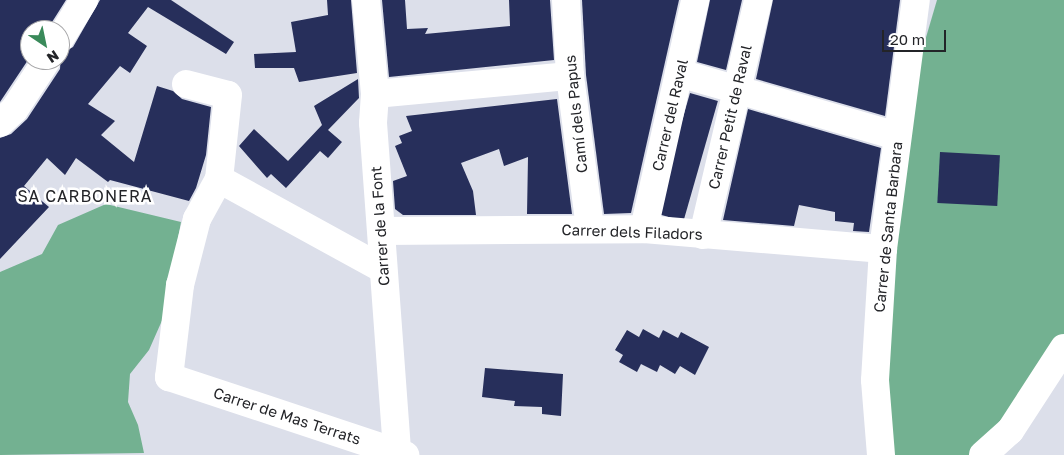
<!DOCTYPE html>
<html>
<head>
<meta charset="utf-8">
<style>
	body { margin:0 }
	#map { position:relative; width:1064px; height:455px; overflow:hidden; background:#dcdfea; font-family:"Golos Text",sans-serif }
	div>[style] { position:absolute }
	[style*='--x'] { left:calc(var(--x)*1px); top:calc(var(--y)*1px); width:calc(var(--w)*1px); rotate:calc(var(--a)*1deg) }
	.forest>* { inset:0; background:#73b191 }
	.building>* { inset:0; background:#272f5b; transform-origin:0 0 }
	.minor>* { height:28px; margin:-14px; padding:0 14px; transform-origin:14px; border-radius:14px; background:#fff }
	span { translate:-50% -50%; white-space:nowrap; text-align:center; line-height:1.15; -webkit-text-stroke:5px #fff; paint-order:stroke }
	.street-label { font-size:15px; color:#232428 }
	.neighbourhood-label { font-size:16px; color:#232428; letter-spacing:1px }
	.north { position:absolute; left:20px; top:20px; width:50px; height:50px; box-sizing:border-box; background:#fff; border:1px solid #a7a7a9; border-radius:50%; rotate:146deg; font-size:14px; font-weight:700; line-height:20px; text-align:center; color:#232428 }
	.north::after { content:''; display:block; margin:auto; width:18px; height:22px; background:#3a8a5a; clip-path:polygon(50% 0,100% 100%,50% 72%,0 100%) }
	.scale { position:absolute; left:882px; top:30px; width:64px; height:22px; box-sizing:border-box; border:2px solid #232428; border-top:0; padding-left:6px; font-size:15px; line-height:18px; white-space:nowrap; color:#232428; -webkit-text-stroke:4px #fff; paint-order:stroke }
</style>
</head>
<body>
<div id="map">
	<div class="forest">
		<i style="clip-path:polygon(937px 0,1064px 0,1064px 348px,983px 455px,881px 455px,897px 136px)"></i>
		<i style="clip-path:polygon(106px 204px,181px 222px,164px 316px,149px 350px,130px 374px,128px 402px,138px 425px,144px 453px,0 455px,0 272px,42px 254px,58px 225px)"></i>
	</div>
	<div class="building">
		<i style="clip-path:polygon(0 0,66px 0,47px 30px,30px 30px,30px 57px,0 102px)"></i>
		<i style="clip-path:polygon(100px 0,171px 0,234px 42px,226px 54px,148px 7px,128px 33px,147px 46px,130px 73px,120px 66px,88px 104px,115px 121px,101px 135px,134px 162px,157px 86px,173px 91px,182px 99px,211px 107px,206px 155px,196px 188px,189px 201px,110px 180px,108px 182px,76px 158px,65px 175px,47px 158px,24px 186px,49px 207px,0 259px,0 138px,11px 134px,27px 119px,60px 69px,61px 54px,73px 47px)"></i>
		<i style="clip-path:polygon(327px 0,351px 0,357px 73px,299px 82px,294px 68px,255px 68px,254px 54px,296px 52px,291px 22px,328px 15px)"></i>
		<i style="clip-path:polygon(382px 0,405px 0,407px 29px,428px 28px,425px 34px,510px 26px,509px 0,550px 0,554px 60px,389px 77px)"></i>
		<i style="clip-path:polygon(582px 0,679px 0,631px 213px,604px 214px,586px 75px)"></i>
		<i style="clip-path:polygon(710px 0,742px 0,726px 70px,697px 62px)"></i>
		<i style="clip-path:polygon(773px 0,900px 0,885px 116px,756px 79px)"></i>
		<i style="clip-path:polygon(358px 79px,359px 98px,328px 130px,342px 142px,328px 158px,320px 151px,286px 188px,271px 174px,267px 178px,239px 146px,254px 129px,288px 161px,322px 125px,314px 106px)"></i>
		<i style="left:690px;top:93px;width:29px;height:125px;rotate:16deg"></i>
		<i style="clip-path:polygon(557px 99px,572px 214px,527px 214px,528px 157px,504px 166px,499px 149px,461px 163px,473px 191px,476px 215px,403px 215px,395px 209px,393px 181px,407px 176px,395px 146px,402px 143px,399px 136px,412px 131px,406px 116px)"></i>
		<i style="clip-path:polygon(748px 109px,881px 148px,869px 232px,853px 231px,854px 223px,835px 221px,835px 212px,799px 205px,794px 226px,723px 220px)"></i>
		<i style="left:940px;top:152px;width:60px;height:51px;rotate:3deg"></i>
		<i style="clip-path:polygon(643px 329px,659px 338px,663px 330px,678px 338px,681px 332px,709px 347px,695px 375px,680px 366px,675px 374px,660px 365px,657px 372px,641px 364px,637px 372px,619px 362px,623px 355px,615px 350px,627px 330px,639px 337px)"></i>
		<i style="clip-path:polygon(485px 368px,563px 374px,561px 416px,542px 414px,542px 407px,514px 406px,515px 401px,482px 397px)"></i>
	</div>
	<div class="minor">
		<i style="--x:366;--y:0;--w:94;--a:84.5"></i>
		<i style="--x:375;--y:94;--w:29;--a:94"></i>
		<i style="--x:373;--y:123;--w:329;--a:85.8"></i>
		<i style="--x:566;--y:0;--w:76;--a:87"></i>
		<i style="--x:570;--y:76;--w:153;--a:82.5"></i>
		<i style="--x:60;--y:39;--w:46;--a:-58.4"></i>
		<i style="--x:679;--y:73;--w:227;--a:16.1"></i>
		<i style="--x:186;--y:84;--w:43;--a:14.7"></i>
		<i style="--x:228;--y:95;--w:84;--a:96.1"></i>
		<i style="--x:219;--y:179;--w:46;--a:118.8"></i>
		<i style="--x:197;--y:219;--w:68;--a:104.4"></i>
		<i style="--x:180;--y:285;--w:93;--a:96.8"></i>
		<i style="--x:169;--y:377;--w:249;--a:18.3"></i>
		<i style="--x:375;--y:94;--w:196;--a:-5.3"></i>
		<i style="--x:0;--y:123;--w:19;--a:-43"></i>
		<i style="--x:14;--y:110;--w:60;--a:-56.6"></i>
		<i style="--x:219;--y:179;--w:187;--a:28.8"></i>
		<i style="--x:644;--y:229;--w:235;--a:-77.4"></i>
		<i style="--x:382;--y:231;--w:262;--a:-0.4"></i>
		<i style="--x:644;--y:229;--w:240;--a:4.8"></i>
		<i style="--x:703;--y:235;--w:241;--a:-76.8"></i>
		<i style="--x:881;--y:455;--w:75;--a:-94.6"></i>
		<i style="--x:875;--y:380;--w:131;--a:-86.5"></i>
		<i style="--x:883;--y:249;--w:251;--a:-82.5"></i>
		<i style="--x:983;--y:455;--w:36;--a:-42"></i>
		<i style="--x:1010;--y:431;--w:99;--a:-57"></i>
	</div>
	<div class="street-label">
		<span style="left:576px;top:114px;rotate:-96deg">Camí dels Papus</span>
		<span style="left:670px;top:115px;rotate:-77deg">Carrer del Raval</span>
		<span style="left:730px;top:117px;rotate:-77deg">Carrer Petit de Raval</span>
		<span style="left:380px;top:226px;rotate:-94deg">Carrer de la Font</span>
		<span style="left:888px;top:227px;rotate:-84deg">Carrer de Santa Barbara</span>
		<span style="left:632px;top:232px;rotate:2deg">Carrer dels Filadors</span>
		<span style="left:287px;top:416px;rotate:18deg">Carrer de Mas Terrats</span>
	</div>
	<div class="neighbourhood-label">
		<span style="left:85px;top:196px">SA CARBONERA</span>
	</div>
	<div class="north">N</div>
	<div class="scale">20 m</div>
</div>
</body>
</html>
